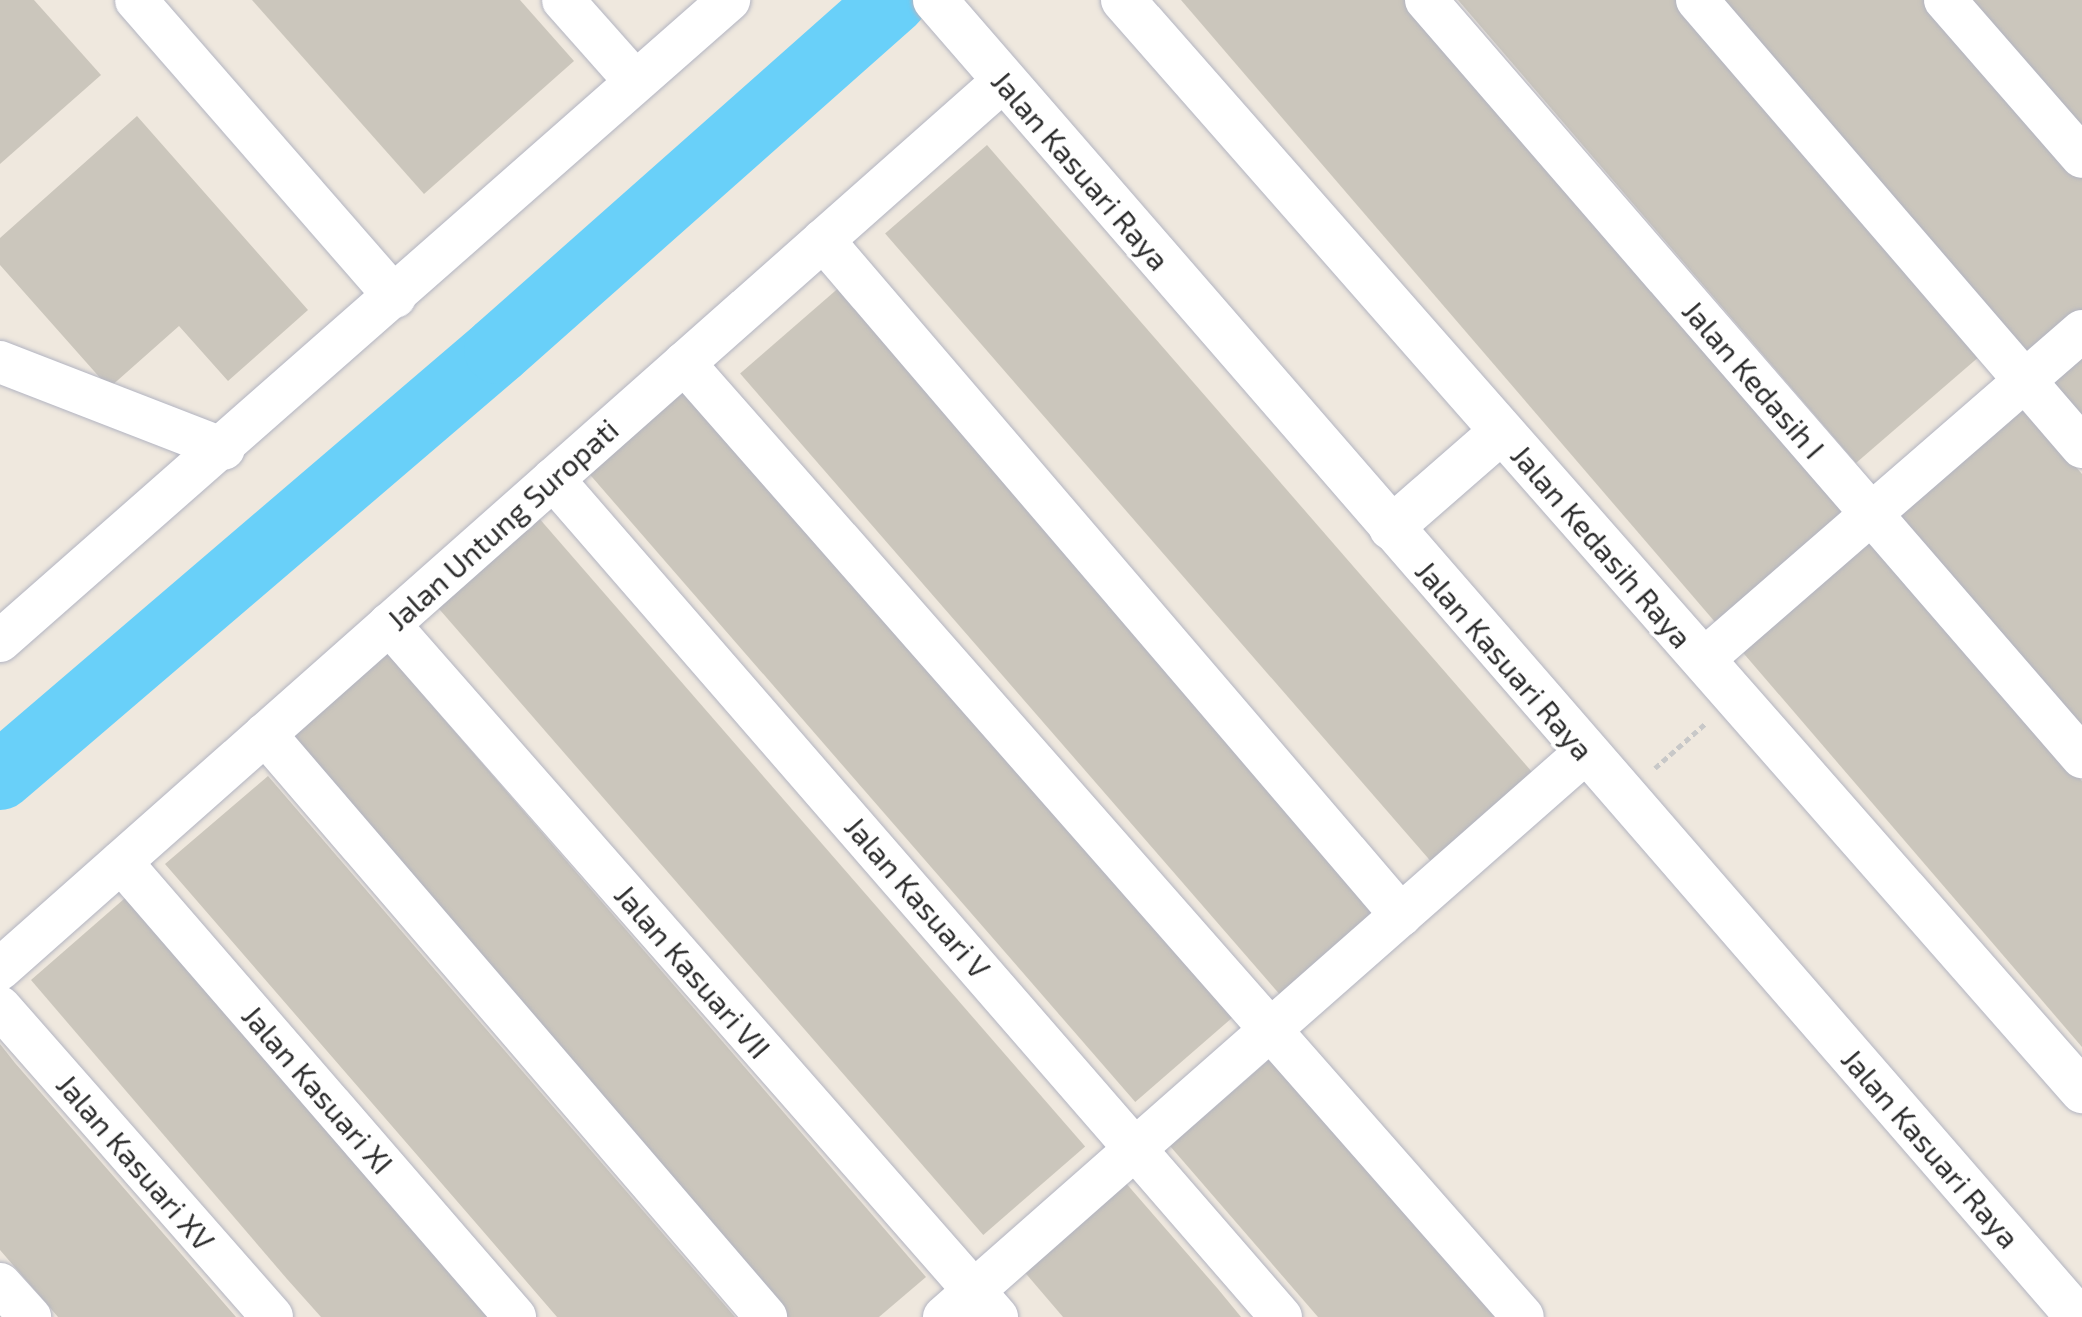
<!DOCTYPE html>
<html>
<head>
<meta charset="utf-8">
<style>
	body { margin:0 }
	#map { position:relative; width:2082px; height:1317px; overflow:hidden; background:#efe8de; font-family:"Exo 2",sans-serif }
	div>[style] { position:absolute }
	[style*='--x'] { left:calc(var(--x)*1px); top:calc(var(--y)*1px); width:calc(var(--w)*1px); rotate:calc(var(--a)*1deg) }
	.river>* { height:68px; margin:-34px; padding:0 34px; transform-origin:34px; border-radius:34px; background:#69d0f9 }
	.building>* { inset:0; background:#cbc6bc; transform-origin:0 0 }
	.path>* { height:5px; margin-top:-2.5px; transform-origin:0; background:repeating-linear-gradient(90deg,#c8c8c8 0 6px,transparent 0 10px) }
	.roads { filter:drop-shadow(0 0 2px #b2b4c1) drop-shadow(0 0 2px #b2b4c1) }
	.minor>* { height:42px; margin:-21px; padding:0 21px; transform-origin:21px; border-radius:21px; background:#fff }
	.secondary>* { height:44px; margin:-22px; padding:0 22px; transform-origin:22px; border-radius:22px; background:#fff }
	span { translate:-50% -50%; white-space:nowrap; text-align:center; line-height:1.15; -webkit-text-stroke:7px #fff; paint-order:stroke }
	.street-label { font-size:30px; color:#2d2d2d }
</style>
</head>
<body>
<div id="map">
	<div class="river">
		<i style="--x:0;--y:776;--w:655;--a:-40.54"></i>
		<i style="--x:498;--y:350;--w:528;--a:-41.54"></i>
	</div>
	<div class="building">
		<i style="clip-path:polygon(0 0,34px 0,101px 75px,0 164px)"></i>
		<i style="clip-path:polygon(252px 0,520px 0,574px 61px,424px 194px)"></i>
		<i style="clip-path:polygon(1181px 0,1410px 0,1853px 516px,1721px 629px)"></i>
		<i style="clip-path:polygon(1458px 0,1687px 0,1988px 349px,1856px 463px)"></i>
		<i style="clip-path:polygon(1704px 0,1932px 0,2082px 174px,2082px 321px,2023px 371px)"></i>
		<i style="clip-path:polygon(1949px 0,2082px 0,2082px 155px)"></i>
		<i style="clip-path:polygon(137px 116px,308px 310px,228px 381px,179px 326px,109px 388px,0 265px,0 238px)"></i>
		<i style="left:987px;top:145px;width:835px;height:135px;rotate:49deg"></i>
		<i style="left:842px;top:285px;width:834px;height:135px;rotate:49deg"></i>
		<i style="clip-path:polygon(2082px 340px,2082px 420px,2043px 374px)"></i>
		<i style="left:690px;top:384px;width:834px;height:135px;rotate:49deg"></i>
		<i style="clip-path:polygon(2016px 396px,2082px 474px,2082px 740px,1884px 510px)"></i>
		<i style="left:538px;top:517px;width:834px;height:135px;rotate:49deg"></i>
		<i style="clip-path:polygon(1870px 535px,2082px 781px,2082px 1047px,1739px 648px)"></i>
		<i style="clip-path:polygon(380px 645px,926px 1277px,879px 1317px,783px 1317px,278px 733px)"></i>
		<i style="clip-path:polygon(268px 776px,429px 963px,735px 1317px,557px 1317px,482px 1230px,165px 864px)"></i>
		<i style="clip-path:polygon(132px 892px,499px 1317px,321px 1317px,287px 1279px,31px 980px)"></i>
		<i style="clip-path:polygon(0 1044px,15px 1063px,236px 1317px,58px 1317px,0 1250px)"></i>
		<i style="clip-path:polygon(1272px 1057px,1496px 1317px,1318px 1317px,1170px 1146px)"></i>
		<i style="clip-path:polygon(1118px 1174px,1218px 1289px,1241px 1317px,1063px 1317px,1016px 1262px)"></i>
	</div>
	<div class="path">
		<i style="--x:1655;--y:768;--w:69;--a:-41.5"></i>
	</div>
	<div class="roads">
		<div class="minor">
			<i style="--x:136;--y:0;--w:394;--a:48.9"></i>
			<i style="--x:563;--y:0;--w:108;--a:48.4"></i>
			<i style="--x:1426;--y:0;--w:1002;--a:49.09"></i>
			<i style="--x:1697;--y:0;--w:590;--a:49.26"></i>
			<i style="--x:1945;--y:0;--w:208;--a:48.9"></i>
			<i style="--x:823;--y:240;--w:889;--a:49.43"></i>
			<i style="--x:0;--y:362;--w:240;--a:21.2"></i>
			<i style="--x:684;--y:363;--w:1270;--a:48.67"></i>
			<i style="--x:553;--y:479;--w:1110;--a:49.02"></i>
			<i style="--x:389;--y:624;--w:922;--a:48.74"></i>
			<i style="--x:0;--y:641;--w:971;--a:-41.32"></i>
			<i style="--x:1703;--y:660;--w:502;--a:-40.96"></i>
			<i style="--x:265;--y:734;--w:769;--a:49.33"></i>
			<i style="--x:121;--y:862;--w:602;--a:49.11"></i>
			<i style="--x:0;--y:969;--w:1341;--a:-41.52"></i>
			<i style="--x:0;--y:1007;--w:412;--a:48.7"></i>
			<i style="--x:0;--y:1284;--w:45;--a:47.7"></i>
			<i style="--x:944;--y:1317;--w:855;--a:-41.35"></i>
		</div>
		<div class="secondary">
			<i style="--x:935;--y:0;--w:1744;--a:49.05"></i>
			<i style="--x:1123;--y:0;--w:1453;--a:48.68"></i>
			<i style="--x:1391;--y:528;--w:147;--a:-41.1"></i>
		</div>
	</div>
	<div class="street-label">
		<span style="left:1081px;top:170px;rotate:49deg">Jalan Kasuari Raya</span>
		<span style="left:1754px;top:379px;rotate:49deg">Jalan Kedasih I</span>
		<span style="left:502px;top:524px;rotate:-42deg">Jalan Untung Suropati</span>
		<span style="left:1602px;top:546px;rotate:49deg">Jalan Kedasih Raya</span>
		<span style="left:1505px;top:660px;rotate:49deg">Jalan Kasuari Raya</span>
		<span style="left:918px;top:897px;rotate:49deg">Jalan Kasuari V</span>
		<span style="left:693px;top:971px;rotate:49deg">Jalan Kasuari VII</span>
		<span style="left:318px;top:1089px;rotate:49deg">Jalan Kasuari XI</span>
		<span style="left:1931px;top:1148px;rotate:49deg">Jalan Kasuari Raya</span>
		<span style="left:136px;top:1162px;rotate:49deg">Jalan Kasuari XV</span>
	</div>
</div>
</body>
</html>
